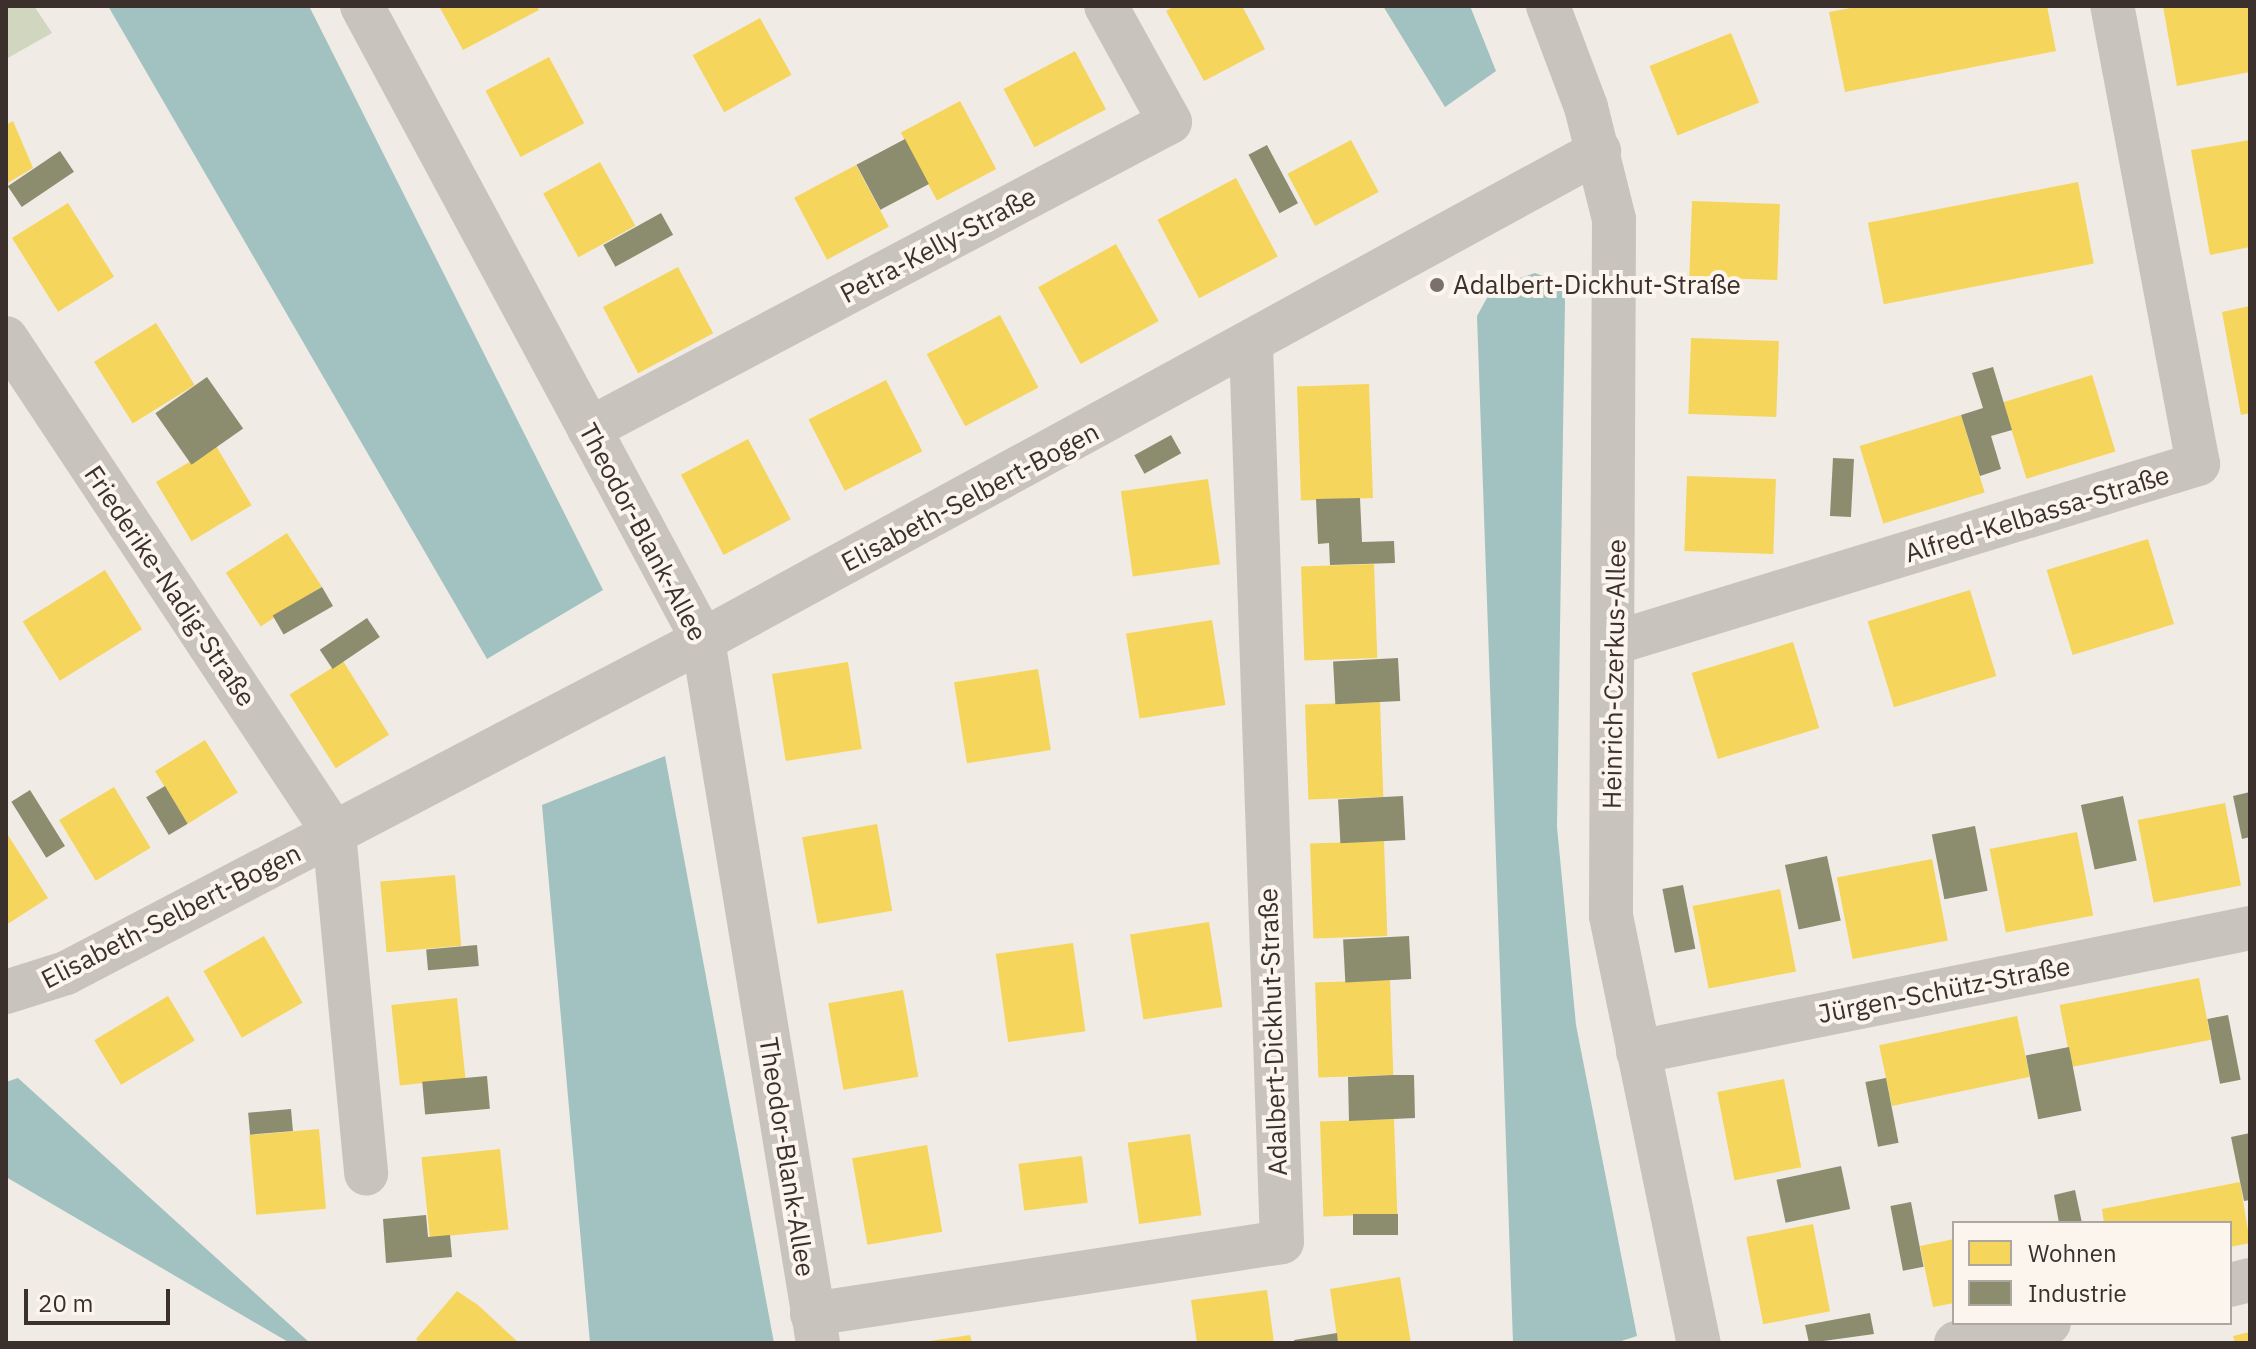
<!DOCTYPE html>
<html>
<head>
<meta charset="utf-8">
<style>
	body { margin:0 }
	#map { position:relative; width:2256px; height:1349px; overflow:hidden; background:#f0ebe5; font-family:"IBM Plex Sans",sans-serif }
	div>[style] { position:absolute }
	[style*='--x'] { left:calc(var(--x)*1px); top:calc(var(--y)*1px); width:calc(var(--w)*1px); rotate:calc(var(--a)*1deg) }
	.green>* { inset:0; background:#d1d6bf }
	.water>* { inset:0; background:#a1c2c1 }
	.homes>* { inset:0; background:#f6d55c; transform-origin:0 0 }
	.industry>* { inset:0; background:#8c8c6e; transform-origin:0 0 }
	.minor>* { height:44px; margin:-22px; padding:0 22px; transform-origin:22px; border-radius:22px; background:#c9c3be }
	.dots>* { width:22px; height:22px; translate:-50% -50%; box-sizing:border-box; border:4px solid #fbf5ee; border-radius:50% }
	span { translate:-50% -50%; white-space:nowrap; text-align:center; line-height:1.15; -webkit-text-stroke:8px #fbf5ee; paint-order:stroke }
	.street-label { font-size:26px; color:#3b302b }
	.poi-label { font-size:26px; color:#3b302b }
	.left { translate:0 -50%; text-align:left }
	.frame { position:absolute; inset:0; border:8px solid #3b302b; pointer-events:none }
	.legend { position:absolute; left:1952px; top:1221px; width:280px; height:104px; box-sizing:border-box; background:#fbf5ee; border:2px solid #aea6a0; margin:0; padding:10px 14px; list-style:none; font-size:24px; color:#3b302b }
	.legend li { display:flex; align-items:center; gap:16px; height:40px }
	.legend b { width:40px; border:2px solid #aea6a0 }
	.scale { position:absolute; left:24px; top:1289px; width:146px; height:36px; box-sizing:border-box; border:4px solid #3b302b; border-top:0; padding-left:10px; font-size:24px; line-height:28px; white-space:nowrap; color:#3b302b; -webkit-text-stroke:6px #fbf5ee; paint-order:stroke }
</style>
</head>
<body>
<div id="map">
	<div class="green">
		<i style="clip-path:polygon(6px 6px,34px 6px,52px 33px,6px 59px)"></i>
	</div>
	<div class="water">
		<i style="clip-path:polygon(108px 6px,309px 6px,603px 590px,487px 659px)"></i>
		<i style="clip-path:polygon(1383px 6px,1470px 6px,1496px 71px,1445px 107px)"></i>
		<i style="clip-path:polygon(1535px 273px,1563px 284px,1565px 301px,1557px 827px,1576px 1025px,1637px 1336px,1615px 1343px,1513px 1343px,1477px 316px,1493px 287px)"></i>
		<i style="clip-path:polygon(665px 756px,774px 1343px,590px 1343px,542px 805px)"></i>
		<i style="clip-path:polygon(18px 1078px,310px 1343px,290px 1343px,6px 1177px,6px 1082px)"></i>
	</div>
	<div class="homes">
		<i style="clip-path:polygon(439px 6px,537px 6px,539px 10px,463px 50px)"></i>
		<i style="clip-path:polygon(1175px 6px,1242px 6px,1265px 49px,1204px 81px,1166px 11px)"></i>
		<i style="clip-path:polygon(1861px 6px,2047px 6px,2056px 51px,1845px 92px,1829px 12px)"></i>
		<i style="clip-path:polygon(2163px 6px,2250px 6px,2250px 72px,2177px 86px)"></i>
		<i style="left:760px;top:18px;width:65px;height:77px;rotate:61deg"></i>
		<i style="left:1731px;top:33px;width:75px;height:88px;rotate:68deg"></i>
		<i style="left:1075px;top:51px;width:66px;height:81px;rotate:62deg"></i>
		<i style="left:549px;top:57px;width:75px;height:72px;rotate:62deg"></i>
		<i style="left:960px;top:101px;width:77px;height:67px;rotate:62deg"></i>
		<i style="clip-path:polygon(13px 121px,33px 168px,6px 184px,6px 125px)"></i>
		<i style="left:1351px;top:140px;width:59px;height:72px;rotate:62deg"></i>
		<i style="clip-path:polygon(2250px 140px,2250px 247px,2210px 255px,2191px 150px)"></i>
		<i style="left:600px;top:162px;width:73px;height:65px;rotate:61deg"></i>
		<i style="left:856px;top:165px;width:70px;height:70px;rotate:62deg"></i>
		<i style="left:1236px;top:178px;width:89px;height:89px;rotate:62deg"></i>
		<i style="left:2078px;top:182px;width:83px;height:214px;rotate:79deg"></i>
		<i style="left:1692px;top:201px;width:88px;height:76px;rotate:2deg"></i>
		<i style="left:68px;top:203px;width:87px;height:66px;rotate:58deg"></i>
		<i style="left:1116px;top:244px;width:88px;height:89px;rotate:61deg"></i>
		<i style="left:678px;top:267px;width:75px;height:85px;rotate:62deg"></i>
		<i style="clip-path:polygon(2250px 306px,2250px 413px,2241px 415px,2222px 312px)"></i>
		<i style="left:1000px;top:315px;width:82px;height:83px;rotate:62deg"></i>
		<i style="left:156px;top:323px;width:73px;height:73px;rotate:58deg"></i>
		<i style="left:1691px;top:338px;width:88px;height:76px;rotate:2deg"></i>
		<i style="left:2092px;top:375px;width:80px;height:93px;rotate:73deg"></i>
		<i style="left:886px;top:380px;width:80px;height:87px;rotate:63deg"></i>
		<i style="left:1369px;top:384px;width:114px;height:72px;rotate:88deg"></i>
		<i style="left:1961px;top:415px;width:81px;height:106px;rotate:73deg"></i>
		<i style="left:748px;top:439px;width:91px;height:76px;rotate:62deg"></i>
		<i style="left:216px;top:446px;width:69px;height:70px;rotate:59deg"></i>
		<i style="left:1687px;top:476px;width:89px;height:75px;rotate:2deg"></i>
		<i style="left:1208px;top:479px;width:86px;height:88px;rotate:82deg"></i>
		<i style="left:287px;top:533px;width:64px;height:73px;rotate:57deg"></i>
		<i style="left:2148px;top:539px;width:89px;height:106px;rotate:73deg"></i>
		<i style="left:1374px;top:564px;width:94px;height:73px;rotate:88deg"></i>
		<i style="left:105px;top:570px;width:70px;height:97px;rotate:58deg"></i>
		<i style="left:1970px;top:590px;width:90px;height:107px;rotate:73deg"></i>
		<i style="left:1212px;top:620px;width:86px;height:87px;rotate:81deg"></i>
		<i style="left:1793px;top:642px;width:90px;height:106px;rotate:73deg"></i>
		<i style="left:343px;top:661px;width:87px;height:63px;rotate:58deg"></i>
		<i style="left:848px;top:662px;width:88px;height:77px;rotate:81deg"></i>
		<i style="left:1038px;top:669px;width:82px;height:85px;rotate:81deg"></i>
		<i style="left:1380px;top:702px;width:95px;height:75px;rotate:88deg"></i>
		<i style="left:205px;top:740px;width:62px;height:59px;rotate:58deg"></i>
		<i style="left:114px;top:787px;width:71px;height:64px;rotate:59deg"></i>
		<i style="left:2225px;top:803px;width:84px;height:89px;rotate:79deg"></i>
		<i style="left:877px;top:824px;width:88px;height:76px;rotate:80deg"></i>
		<i style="clip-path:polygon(6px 832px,48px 898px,6px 925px)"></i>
		<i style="left:2077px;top:832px;width:85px;height:89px;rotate:79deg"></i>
		<i style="left:1384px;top:841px;width:95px;height:74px;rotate:88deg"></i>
		<i style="left:1932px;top:859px;width:83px;height:97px;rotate:79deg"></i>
		<i style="left:455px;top:875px;width:71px;height:75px;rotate:85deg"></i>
		<i style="left:1780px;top:889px;width:84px;height:89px;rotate:79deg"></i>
		<i style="left:1209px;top:922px;width:86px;height:80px;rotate:81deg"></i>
		<i style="left:264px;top:936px;width:77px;height:70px;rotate:60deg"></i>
		<i style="left:1073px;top:943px;width:89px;height:78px;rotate:82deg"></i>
		<i style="left:2199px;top:978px;width:63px;height:142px;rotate:79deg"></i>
		<i style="left:1390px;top:980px;width:95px;height:75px;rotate:88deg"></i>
		<i style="left:903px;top:990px;width:88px;height:76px;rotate:80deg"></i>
		<i style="left:168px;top:996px;width:52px;height:86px;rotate:59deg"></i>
		<i style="left:457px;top:998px;width:81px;height:66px;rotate:84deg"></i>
		<i style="left:2017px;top:1016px;width:62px;height:141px;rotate:78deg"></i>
		<i style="left:1784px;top:1079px;width:90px;height:68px;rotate:79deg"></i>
		<i style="left:1394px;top:1119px;width:95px;height:74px;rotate:88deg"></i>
		<i style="left:319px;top:1129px;width:80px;height:70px;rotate:85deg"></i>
		<i style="left:1190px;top:1134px;width:82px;height:63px;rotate:82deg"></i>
		<i style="left:927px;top:1145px;width:88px;height:76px;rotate:80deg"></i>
		<i style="left:500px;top:1149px;width:81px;height:79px;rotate:84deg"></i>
		<i style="left:1082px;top:1156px;width:47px;height:64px;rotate:83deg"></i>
		<i style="clip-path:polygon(2240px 1182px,2250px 1243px,2230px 1247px,2230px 1223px,2104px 1223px,2102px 1209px)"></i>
		<i style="left:1813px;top:1224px;width:89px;height:68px;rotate:79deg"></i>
		<i style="clip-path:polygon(1954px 1239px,1954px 1303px,1933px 1307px,1920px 1246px)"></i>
		<i style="clip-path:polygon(1400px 1277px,1411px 1343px,1338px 1343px,1330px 1289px)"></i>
		<i style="clip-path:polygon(1267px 1290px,1274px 1343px,1197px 1343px,1191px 1300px)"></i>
		<i style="clip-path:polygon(457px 1291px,478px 1305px,519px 1343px,420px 1343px,416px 1339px)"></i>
		<i style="clip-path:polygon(2250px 1332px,2250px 1343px,2235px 1343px,2233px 1336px)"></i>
		<i style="clip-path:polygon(970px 1335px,972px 1343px,930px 1343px,930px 1341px)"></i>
	</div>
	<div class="industry">
		<i style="left:905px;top:139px;width:51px;height:55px;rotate:62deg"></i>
		<i style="left:1267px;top:145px;width:66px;height:21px;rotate:62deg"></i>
		<i style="left:60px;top:151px;width:25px;height:63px;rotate:56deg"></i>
		<i style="left:661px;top:213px;width:25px;height:66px;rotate:61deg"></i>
		<i style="clip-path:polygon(1993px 367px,2012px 430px,1991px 436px,2001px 469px,1980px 476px,1961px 415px,1983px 408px,1972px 373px)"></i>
		<i style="left:207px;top:377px;width:63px;height:63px;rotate:55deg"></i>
		<i style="left:1171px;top:435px;width:21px;height:42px;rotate:61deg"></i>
		<i style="left:1833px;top:458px;width:21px;height:58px;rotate:3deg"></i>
		<i style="clip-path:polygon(1360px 498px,1362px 542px,1394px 541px,1395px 563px,1330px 565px,1329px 543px,1318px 544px,1316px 499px)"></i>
		<i style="left:322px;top:587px;width:22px;height:57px;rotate:60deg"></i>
		<i style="left:367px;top:618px;width:23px;height:57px;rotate:56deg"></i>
		<i style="left:1398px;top:658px;width:43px;height:65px;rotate:87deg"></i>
		<i style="left:165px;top:786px;width:44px;height:22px;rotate:59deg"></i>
		<i style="left:30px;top:790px;width:66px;height:22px;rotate:58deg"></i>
		<i style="clip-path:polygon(2250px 792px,2250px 837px,2242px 839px,2233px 796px)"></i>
		<i style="left:1403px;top:796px;width:44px;height:65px;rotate:87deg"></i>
		<i style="left:2123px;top:796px;width:66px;height:43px;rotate:78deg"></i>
		<i style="left:1975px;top:826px;width:66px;height:44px;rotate:79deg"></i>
		<i style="left:1827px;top:856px;width:66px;height:43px;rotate:78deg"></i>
		<i style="left:1683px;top:885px;width:65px;height:21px;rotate:79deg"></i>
		<i style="left:1409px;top:936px;width:43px;height:66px;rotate:87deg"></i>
		<i style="left:477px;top:945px;width:21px;height:51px;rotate:85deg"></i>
		<i style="left:2228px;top:1015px;width:66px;height:21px;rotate:79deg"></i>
		<i style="left:2069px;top:1047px;width:65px;height:44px;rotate:79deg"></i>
		<i style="clip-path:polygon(1393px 1075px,1414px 1075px,1415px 1118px,1349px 1121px,1348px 1077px)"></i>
		<i style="left:487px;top:1076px;width:33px;height:65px;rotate:85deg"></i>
		<i style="left:1886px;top:1078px;width:66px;height:21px;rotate:79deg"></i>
		<i style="left:291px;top:1109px;width:22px;height:43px;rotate:85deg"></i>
		<i style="clip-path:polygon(2250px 1133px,2250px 1200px,2244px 1201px,2231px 1137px)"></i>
		<i style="left:1841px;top:1166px;width:44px;height:66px;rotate:78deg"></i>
		<i style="clip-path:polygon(2075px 1190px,2082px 1223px,2059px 1223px,2054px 1195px)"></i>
		<i style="left:1911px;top:1202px;width:66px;height:21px;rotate:79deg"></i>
		<i style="left:1398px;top:1214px;width:21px;height:45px;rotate:90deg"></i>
		<i style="clip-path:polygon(426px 1215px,428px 1237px,450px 1235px,452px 1257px,386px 1263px,383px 1219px)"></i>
		<i style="clip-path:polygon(1870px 1313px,1874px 1334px,1809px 1343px,1805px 1325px)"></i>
		<i style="clip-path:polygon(1337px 1333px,1338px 1343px,1295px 1343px,1294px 1340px)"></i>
	</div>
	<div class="minor">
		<i style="--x:362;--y:6;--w:720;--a:61.73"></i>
		<i style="--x:703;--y:640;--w:712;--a:80.71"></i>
		<i style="--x:1548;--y:6;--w:108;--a:69.4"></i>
		<i style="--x:1586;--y:107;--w:115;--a:76"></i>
		<i style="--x:1614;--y:219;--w:697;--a:90.25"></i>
		<i style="--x:1611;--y:916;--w:436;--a:78.4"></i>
		<i style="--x:6;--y:338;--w:594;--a:56.47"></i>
		<i style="--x:334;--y:833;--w:342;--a:84.6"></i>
		<i style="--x:589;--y:429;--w:657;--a:-27.85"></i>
		<i style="--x:1170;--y:122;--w:132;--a:-118.9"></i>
		<i style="--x:1614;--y:643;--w:611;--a:-17.04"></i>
		<i style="--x:2198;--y:464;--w:466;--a:-100.6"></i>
		<i style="--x:6;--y:992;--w:63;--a:-17.6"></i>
		<i style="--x:66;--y:973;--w:719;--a:-27.6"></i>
		<i style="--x:703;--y:640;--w:1021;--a:-28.62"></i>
		<i style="--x:1638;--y:1052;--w:624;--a:-11.45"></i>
		<i style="--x:2230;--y:1285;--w:21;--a:-14"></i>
		<i style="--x:812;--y:1314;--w:475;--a:-8.7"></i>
		<i style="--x:1282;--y:1242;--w:897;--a:-91.98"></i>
		<i style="--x:1956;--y:1343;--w:95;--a:-12.1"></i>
	</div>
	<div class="dots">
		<i style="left:1437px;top:285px;background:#7a716c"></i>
	</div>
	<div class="street-label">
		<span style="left:938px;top:245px;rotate:-28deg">Petra-Kelly-Straße</span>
		<span style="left:970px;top:497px;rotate:-28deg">Elisabeth-Selbert-Bogen</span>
		<span style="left:2037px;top:514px;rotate:-17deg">Alfred-Kelbassa-Straße</span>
		<span style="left:643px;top:532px;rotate:62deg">Theodor-Blank-Allee</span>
		<span style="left:170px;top:586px;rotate:56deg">Friederike-Nadig-Straße</span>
		<span style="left:1614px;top:674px;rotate:-89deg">Heinrich-Czerkus-Allee</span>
		<span style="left:171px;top:916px;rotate:-27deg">Elisabeth-Selbert-Bogen</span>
		<span style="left:1944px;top:990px;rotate:-11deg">Jürgen-Schütz-Straße</span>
		<span style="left:1273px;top:1032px;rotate:-92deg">Adalbert-Dickhut-Straße</span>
		<span style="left:787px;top:1157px;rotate:81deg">Theodor-Blank-Allee</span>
	</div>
	<div class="poi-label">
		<span class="left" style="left:1453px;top:285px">Adalbert-Dickhut-Straße</span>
	</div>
	<div class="frame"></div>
	<ul class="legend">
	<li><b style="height:22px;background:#f6d55c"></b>Wohnen</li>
	<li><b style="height:22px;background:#8c8c6e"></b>Industrie</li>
	</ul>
	<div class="scale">20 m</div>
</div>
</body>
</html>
